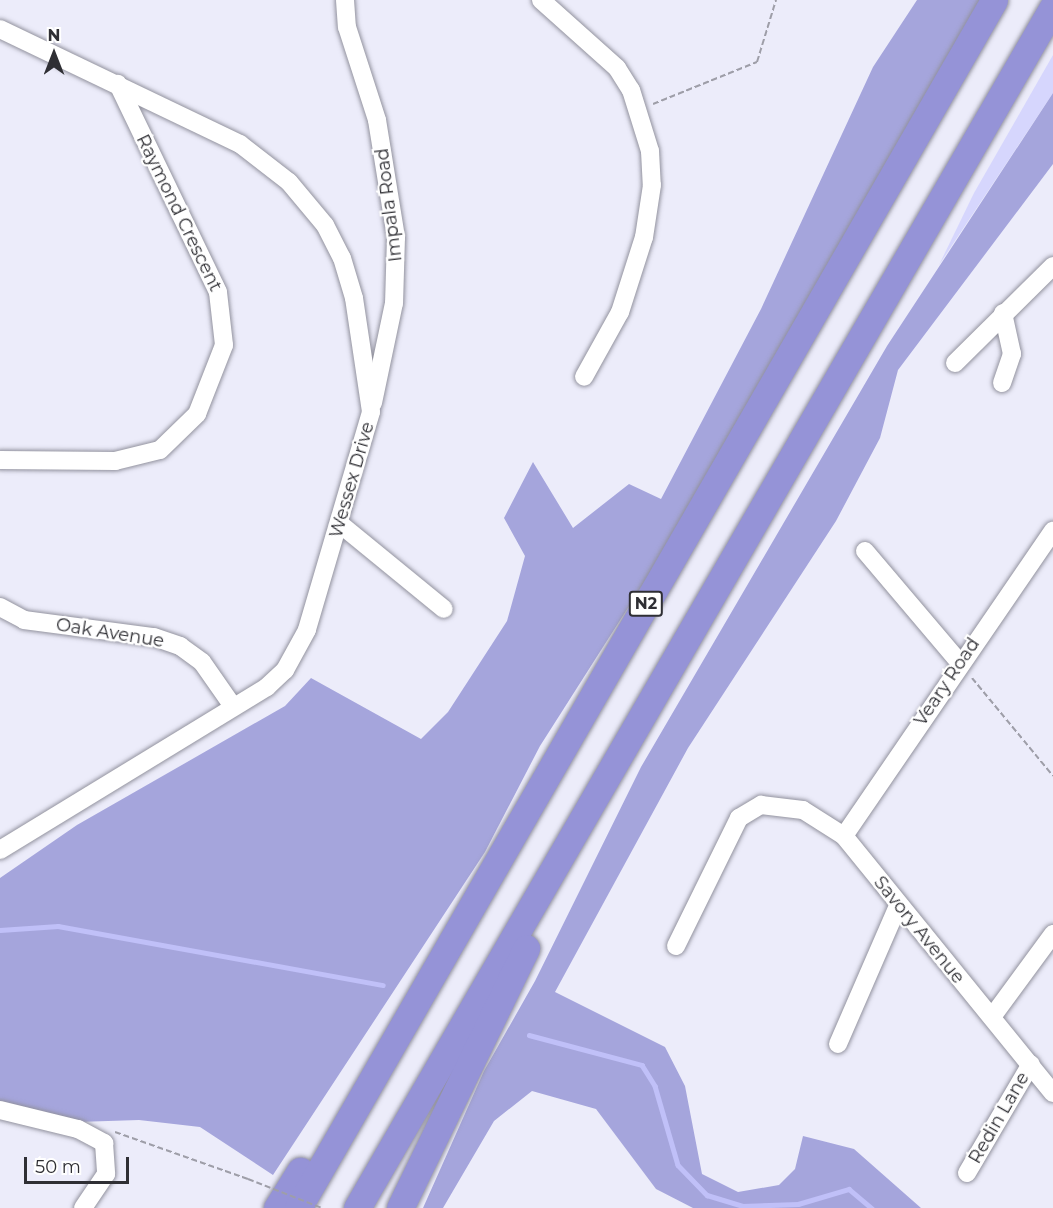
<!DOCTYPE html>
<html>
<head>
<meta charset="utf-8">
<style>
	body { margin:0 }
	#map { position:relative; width:1053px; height:1208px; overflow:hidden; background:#ececfa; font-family:Montserrat,sans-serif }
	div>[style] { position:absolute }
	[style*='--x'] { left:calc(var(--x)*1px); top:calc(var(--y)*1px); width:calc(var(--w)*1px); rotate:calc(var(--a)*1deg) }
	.green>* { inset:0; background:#d6d6fd }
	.forest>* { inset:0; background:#a5a5dc }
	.stream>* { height:4.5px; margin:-2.25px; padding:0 2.25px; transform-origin:2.25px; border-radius:2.25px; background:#c0c0f8 }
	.path>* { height:2px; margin-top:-1px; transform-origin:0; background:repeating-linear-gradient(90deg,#9e9ea8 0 6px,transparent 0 9px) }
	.roads { filter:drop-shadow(0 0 2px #92929e) drop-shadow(0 0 2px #92929e) }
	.minor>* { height:18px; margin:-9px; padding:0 9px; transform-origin:9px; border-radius:9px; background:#fff }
	.highway>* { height:27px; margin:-13.5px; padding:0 13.5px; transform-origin:13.5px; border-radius:13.5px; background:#9593d7 }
	.path-bridge>* { height:2px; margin-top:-1px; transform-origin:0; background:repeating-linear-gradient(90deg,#9e9ea8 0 6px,transparent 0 9px) }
	span { translate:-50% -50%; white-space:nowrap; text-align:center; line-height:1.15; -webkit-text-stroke:4.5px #fff; paint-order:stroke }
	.shield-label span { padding:2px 4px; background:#fff; border:2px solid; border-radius:4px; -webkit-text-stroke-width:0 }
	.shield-label { font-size:16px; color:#2f2f34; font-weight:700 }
	.street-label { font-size:18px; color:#2f2f34 }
	.north { position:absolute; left:24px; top:24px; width:60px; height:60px; -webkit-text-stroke:4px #fff; paint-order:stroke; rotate:0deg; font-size:16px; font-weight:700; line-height:24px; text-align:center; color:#2f2f34 }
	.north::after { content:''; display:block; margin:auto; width:21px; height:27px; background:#2f2f34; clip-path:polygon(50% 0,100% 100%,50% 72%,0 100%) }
	.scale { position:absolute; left:24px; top:1157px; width:105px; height:27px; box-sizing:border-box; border:3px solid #2f2f34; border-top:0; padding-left:8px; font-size:18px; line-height:21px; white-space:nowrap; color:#2f2f34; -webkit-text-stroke:4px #fff; paint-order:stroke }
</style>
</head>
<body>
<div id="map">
	<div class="green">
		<i style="clip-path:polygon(1053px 55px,1053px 93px,939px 265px,974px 193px)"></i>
	</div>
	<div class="forest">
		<i style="clip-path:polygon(917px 0,982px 0,668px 545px,540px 746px,485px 852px,273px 1175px,200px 1127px,139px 1120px,77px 1122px,0 1104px,0 878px,77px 825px,285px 706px,311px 678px,421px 739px,448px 712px,507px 621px,525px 556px,504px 518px,533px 462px,573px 528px,629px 484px,661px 499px,761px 309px,873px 67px)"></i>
		<i style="clip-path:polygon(1053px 93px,1053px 164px,898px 370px,880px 438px,836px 521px,688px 748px,555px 992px,665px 1047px,685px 1086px,702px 1174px,738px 1192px,779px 1185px,795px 1169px,803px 1136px,854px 1149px,921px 1208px,693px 1208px,656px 1189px,596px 1109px,532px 1091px,494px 1121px,443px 1208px,423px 1208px,484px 1071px,535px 981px,641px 767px,887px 346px)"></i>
	</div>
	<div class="stream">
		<i style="--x:0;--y:930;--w:58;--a:-3.9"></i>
		<i style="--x:58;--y:926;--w:330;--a:10.3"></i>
		<i style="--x:529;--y:1035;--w:117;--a:14.9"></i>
		<i style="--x:642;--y:1065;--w:25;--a:58"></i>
		<i style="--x:655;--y:1086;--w:82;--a:73.8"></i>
		<i style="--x:678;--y:1165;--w:42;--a:46"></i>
		<i style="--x:707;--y:1195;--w:37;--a:17"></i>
		<i style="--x:742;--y:1206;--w:56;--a:-2"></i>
		<i style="--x:798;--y:1204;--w:53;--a:-16.4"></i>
		<i style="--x:849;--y:1189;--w:30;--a:40"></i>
	</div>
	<div class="path">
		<i style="--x:653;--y:104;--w:112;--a:-22"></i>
		<i style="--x:757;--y:62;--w:65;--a:-73"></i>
		<i style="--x:972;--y:678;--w:127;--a:50.4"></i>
		<i style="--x:115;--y:1132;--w:141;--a:19.5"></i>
	</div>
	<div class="roads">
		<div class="minor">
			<i style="--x:345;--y:0;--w:27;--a:86"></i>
			<i style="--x:347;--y:27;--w:98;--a:72.1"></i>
			<i style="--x:377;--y:120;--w:119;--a:80.8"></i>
			<i style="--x:396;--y:237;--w:66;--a:91.7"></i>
			<i style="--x:394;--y:303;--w:102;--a:101.9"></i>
			<i style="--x:541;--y:0;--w:102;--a:41.8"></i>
			<i style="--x:617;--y:68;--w:26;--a:58"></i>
			<i style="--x:631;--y:90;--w:64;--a:72.7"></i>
			<i style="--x:650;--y:151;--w:34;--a:87"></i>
			<i style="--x:652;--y:185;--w:53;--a:98.7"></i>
			<i style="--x:644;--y:237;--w:79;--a:107.7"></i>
			<i style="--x:620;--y:312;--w:74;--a:119"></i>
			<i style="--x:0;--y:29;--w:266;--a:25.6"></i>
			<i style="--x:240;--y:144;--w:62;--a:37.8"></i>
			<i style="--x:289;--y:182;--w:56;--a:50.1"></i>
			<i style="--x:325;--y:225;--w:37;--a:63"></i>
			<i style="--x:342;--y:258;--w:42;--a:73.3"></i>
			<i style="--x:354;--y:298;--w:115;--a:81.5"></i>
			<i style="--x:371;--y:412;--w:227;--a:106.4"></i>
			<i style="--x:307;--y:630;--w:46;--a:118.8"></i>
			<i style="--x:285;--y:670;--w:25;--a:137"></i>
			<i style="--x:267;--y:687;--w:313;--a:148.6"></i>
			<i style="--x:955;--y:363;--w:138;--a:-44.7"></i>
			<i style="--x:1002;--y:383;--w:31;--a:-71"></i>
			<i style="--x:1012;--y:354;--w:42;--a:-102.4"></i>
			<i style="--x:0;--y:460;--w:115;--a:0.5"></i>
			<i style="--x:115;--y:461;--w:46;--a:-13.7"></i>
			<i style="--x:160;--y:450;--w:52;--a:-44.2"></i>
			<i style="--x:197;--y:414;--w:74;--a:-68.6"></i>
			<i style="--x:224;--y:345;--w:53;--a:-96.5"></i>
			<i style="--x:218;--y:292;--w:231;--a:-115.7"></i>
			<i style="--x:340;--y:524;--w:134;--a:39.3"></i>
			<i style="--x:865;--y:551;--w:145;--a:49.7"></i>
			<i style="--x:0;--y:607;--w:27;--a:28"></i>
			<i style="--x:24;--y:620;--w:131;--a:7.5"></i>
			<i style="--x:154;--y:637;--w:28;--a:19"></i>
			<i style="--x:180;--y:646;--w:27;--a:36"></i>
			<i style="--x:202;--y:662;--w:52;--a:55.1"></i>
			<i style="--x:844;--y:836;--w:370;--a:-55.6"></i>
			<i style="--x:676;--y:946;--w:143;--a:-63.8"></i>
			<i style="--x:739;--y:818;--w:26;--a:-31"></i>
			<i style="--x:761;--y:805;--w:42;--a:6.8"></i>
			<i style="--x:803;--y:810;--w:49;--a:32.4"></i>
			<i style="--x:844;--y:836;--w:331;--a:50.9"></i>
			<i style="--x:992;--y:1017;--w:103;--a:-53.7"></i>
			<i style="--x:838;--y:1044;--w:150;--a:-66.5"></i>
			<i style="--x:0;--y:1110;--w:80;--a:13.7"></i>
			<i style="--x:78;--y:1129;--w:30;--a:28"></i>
			<i style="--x:104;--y:1143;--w:31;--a:86"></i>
			<i style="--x:106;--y:1174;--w:41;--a:124.1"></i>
			<i style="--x:967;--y:1173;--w:126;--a:-59.6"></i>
		</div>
		<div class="highway">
			<i style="--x:277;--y:1208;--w:44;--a:-58.1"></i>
			<i style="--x:298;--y:1208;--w:1394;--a:-60.05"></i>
			<i style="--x:357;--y:1208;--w:1388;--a:-59.91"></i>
			<i style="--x:400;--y:1208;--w:289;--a:-64.1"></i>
		</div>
	</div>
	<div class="path-bridge">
		<i style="--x:248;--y:1179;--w:79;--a:21.4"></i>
	</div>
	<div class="shield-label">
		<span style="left:646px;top:604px">N2</span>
	</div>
	<div class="street-label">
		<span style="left:389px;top:205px;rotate:-97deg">Impala Road</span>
		<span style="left:179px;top:213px;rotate:64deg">Raymond Crescent</span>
		<span style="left:352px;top:480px;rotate:-74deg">Wessex Drive</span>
		<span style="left:110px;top:633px;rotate:9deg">Oak Avenue</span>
		<span style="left:947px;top:682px;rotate:-56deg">Veary Road</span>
		<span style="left:919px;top:930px;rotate:51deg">Savory Avenue</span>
		<span style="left:999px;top:1118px;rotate:-60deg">Redin Lane</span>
	</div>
	<div class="north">N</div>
	<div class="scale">50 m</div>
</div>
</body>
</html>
